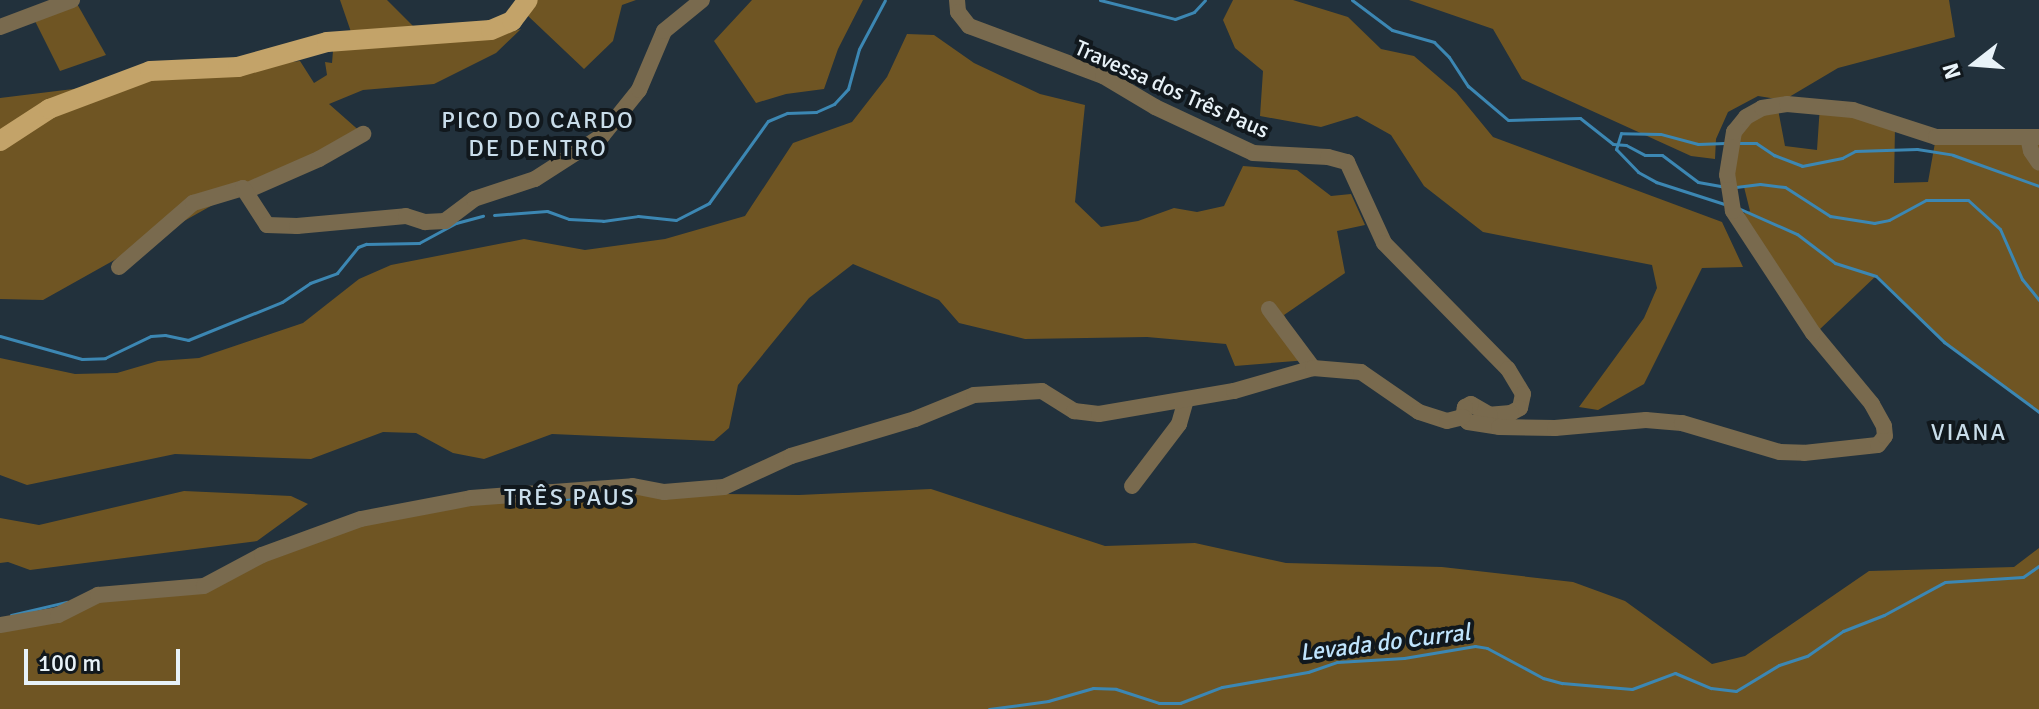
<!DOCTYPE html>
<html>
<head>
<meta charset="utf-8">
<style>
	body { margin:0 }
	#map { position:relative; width:2039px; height:709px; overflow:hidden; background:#22313c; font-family:Signika,sans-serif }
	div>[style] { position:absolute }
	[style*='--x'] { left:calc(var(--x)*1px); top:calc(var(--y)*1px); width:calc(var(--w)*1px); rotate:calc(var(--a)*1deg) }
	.green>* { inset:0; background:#6f5523 }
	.stream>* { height:3px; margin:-1.5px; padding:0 1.5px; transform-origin:1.5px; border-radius:1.5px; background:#3c87b3 }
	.minor>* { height:16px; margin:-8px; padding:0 8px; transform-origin:8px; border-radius:8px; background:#796a4e }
	.major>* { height:20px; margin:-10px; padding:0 10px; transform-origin:10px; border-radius:10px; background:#c3a369 }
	span { translate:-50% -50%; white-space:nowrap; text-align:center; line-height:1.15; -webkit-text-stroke:8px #11181d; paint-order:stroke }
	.street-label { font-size:22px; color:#e8f2f8 }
	.neighbourhood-label { font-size:24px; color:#c9ddea; letter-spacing:2px }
	.water-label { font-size:24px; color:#bfe4fd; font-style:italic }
	.north { position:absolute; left:1935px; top:24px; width:80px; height:80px; -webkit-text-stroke:6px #11181d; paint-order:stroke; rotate:253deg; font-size:22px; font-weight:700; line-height:32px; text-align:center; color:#e8f2f8 }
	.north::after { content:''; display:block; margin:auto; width:28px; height:36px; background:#e8f2f8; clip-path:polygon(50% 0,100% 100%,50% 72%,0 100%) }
	.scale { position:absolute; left:24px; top:649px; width:156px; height:36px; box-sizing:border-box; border:4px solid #e8f2f8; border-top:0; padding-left:10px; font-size:24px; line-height:28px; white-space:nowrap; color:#e8f2f8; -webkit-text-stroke:6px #11181d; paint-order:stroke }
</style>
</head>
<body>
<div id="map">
	<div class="green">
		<i style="clip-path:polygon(340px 0,387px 0,416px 29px,351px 32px)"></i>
		<i style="clip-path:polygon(536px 0,636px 0,622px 5px,613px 41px,584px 69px,527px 15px)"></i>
		<i style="clip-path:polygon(752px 0,863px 0,838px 49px,824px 89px,786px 94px,756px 103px,714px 41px)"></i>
		<i style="clip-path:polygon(1233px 0,1293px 0,1348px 17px,1381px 49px,1414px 56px,1456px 92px,1493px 137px,1722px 222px,1743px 267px,1702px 268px,1644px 384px,1598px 410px,1579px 407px,1644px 318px,1657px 288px,1652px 265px,1483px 232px,1424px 186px,1391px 135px,1357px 116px,1321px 127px,1260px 116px,1263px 71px,1235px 48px,1223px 20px)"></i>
		<i style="clip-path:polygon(1409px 0,1949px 0,1955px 37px,1838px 68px,1784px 100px,1758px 96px,1728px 112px,1716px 139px,1715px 159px,1691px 156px,1522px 79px,1493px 29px)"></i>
		<i style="clip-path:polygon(76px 2px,106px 55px,60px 71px,35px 21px)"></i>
		<i style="clip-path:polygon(521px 29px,496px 53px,434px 84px,363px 90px,329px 104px,363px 134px,243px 188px,43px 300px,0 299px,0 98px,300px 61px,314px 83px,327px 75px,325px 62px,332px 63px,333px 51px,500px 35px)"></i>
		<i style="clip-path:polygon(907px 34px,934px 35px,974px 63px,1040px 94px,1085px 105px,1075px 202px,1101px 227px,1138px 221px,1174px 208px,1197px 212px,1224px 206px,1243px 166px,1297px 170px,1331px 196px,1351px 194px,1365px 225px,1337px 231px,1345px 273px,1284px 315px,1308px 360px,1235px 366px,1226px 344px,1147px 337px,1025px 339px,959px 323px,939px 300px,853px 264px,809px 298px,738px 385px,729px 428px,714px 441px,552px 434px,484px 459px,453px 453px,416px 433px,383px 432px,311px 459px,175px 454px,27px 485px,0 475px,0 358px,75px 374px,117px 373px,158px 361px,199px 358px,303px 323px,359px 279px,391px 265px,524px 239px,585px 250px,665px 239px,745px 216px,793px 143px,852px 122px,887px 77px)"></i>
		<i style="clip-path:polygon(1777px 104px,1785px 146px,1817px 150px,1820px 105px,1895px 127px,1894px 183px,1928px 182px,1936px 137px,2039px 137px,2039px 412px,1944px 342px,1877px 275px,1819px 330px,1736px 217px,1750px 211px,1744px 187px,1730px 187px,1734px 132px)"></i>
		<i style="clip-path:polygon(931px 489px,1105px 546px,1195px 543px,1286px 563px,1442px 567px,1573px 582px,1625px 601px,1712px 664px,1745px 656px,1869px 571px,2014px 567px,2039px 548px,2039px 709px,0 709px,0 625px,77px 605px,204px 586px,361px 519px,570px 492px,799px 495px)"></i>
		<i style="clip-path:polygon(184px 491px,291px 496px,308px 504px,257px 541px,30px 570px,8px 562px,0 563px,0 518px,39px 525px)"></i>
	</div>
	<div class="stream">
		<i style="--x:1100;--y:0;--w:77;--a:14.2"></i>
		<i style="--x:1175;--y:19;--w:20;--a:-20"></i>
		<i style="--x:1194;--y:12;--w:16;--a:-47"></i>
		<i style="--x:1352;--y:0;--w:50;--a:36.9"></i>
		<i style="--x:1392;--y:30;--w:44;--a:15.9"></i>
		<i style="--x:1434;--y:42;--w:21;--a:45"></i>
		<i style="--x:1449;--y:57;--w:35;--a:57"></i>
		<i style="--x:1468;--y:86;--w:52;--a:40.4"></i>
		<i style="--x:1508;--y:120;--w:72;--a:-1.6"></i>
		<i style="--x:1580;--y:118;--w:42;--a:38.2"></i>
		<i style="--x:1613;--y:144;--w:13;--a:4"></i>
		<i style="--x:1626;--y:145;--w:21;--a:28"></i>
		<i style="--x:1645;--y:155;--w:17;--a:0"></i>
		<i style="--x:1662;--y:155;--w:45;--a:36.9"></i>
		<i style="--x:1698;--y:182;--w:27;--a:10"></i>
		<i style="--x:1725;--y:143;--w:27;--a:178"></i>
		<i style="--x:1698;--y:144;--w:39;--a:-165"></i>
		<i style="--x:1660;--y:134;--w:39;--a:-179"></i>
		<i style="--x:1621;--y:133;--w:17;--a:107"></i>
		<i style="--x:1616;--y:149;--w:32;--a:46"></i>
		<i style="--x:1638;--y:172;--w:21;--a:29"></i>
		<i style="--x:1656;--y:182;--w:75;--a:17.9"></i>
		<i style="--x:1736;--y:143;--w:20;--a:0"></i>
		<i style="--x:1756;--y:143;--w:22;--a:34"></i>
		<i style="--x:1774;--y:155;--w:30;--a:21"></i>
		<i style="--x:1802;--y:166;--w:41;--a:-11.3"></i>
		<i style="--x:1842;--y:158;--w:15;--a:-28"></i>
		<i style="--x:1855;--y:151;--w:62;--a:-1.8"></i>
		<i style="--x:1917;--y:149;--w:36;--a:9"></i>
		<i style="--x:1953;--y:155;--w:91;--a:19.8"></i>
		<i style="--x:1736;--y:187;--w:24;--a:-7"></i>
		<i style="--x:1760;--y:184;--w:25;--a:7"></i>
		<i style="--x:1785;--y:187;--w:54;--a:32.8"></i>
		<i style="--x:1830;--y:216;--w:45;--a:9"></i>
		<i style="--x:1874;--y:223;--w:15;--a:-11"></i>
		<i style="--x:1889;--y:220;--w:42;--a:-28.4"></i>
		<i style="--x:1926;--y:200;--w:42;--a:0"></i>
		<i style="--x:1968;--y:200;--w:43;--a:42.2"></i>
		<i style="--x:2000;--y:229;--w:55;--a:66.3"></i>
		<i style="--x:2022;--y:279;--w:27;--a:51"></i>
		<i style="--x:1738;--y:208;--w:64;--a:23.8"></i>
		<i style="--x:1797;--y:234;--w:48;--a:37.3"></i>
		<i style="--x:1835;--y:263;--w:43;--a:17.6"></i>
		<i style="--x:1876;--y:276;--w:95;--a:44.1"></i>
		<i style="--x:1944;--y:342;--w:118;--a:36.4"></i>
		<i style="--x:494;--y:215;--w:53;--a:-4.3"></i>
		<i style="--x:547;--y:211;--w:23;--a:20"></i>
		<i style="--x:569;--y:219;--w:34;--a:3"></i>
		<i style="--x:603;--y:221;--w:35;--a:-8"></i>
		<i style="--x:638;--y:216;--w:38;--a:6"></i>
		<i style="--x:676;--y:220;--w:37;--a:-27"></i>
		<i style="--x:709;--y:203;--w:101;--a:-54.3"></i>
		<i style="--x:768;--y:121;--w:21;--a:-23"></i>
		<i style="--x:787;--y:113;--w:29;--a:-2"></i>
		<i style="--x:816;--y:112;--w:20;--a:-24"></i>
		<i style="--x:834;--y:104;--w:21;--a:-47"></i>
		<i style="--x:848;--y:89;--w:41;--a:-74.6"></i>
		<i style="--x:859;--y:49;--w:55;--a:-62"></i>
		<i style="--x:0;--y:336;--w:85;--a:15.7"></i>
		<i style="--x:82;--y:359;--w:23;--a:-2"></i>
		<i style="--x:105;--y:358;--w:51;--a:-25.6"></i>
		<i style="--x:151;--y:336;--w:14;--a:-4"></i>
		<i style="--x:165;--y:335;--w:24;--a:12"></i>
		<i style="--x:188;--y:340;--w:101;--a:-22"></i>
		<i style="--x:282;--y:302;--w:34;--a:-34"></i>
		<i style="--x:310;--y:283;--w:29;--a:-20"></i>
		<i style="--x:337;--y:273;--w:33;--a:-51"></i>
		<i style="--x:358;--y:247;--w:9;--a:-21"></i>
		<i style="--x:366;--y:244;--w:53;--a:-1.1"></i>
		<i style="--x:419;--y:243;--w:42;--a:-28.4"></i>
		<i style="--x:456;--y:223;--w:28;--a:-15"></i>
		<i style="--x:554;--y:500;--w:25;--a:-5"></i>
		<i style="--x:11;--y:615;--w:57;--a:-13.3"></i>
		<i style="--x:989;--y:709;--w:60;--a:-7.7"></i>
		<i style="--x:1048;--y:701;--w:47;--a:-16.1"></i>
		<i style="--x:1093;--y:688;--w:23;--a:2"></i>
		<i style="--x:1116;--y:689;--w:45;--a:18"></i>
		<i style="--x:1159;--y:703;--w:21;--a:0"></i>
		<i style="--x:1180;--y:703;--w:45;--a:-20.9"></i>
		<i style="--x:1222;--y:687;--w:87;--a:-9.9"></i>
		<i style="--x:1308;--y:672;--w:31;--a:-19"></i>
		<i style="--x:1337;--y:662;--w:67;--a:-3.4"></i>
		<i style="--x:1404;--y:658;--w:72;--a:-9.6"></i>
		<i style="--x:1475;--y:646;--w:12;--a:9"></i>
		<i style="--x:1487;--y:648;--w:64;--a:28.2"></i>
		<i style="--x:1543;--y:678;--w:20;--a:15"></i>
		<i style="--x:1562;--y:683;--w:70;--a:4.9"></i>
		<i style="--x:1632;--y:689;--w:46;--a:-20.4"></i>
		<i style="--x:1675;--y:673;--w:39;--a:23"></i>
		<i style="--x:1711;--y:688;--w:25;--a:7"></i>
		<i style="--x:1736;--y:691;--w:50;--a:-31.2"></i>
		<i style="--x:1779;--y:665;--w:29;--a:-18"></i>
		<i style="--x:1807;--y:656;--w:44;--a:-34.8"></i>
		<i style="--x:1843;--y:631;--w:44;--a:-21.3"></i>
		<i style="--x:1884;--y:615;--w:69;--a:-28.4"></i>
		<i style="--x:1945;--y:582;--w:78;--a:-3.7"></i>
		<i style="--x:2023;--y:577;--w:19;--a:-35"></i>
	</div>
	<div class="minor">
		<i style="--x:957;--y:0;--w:12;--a:85"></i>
		<i style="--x:958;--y:12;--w:18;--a:52"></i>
		<i style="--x:969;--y:26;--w:143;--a:20.5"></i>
		<i style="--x:1103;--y:76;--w:61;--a:30.8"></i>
		<i style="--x:1155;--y:107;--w:108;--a:25.1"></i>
		<i style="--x:1253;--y:153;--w:75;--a:3.1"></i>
		<i style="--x:1328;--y:157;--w:20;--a:15"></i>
		<i style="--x:1347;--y:162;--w:89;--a:65.4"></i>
		<i style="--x:1384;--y:243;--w:177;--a:45.5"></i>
		<i style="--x:1508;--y:369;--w:29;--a:59"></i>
		<i style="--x:1523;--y:394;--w:14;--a:102"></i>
		<i style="--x:1520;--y:408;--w:10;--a:151"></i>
		<i style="--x:1511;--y:413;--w:21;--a:175"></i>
		<i style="--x:1490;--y:415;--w:22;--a:-150"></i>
		<i style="--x:1471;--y:404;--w:7;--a:153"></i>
		<i style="--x:1465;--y:407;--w:10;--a:101"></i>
		<i style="--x:0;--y:27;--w:77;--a:-20.6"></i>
		<i style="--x:2028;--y:137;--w:14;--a:78"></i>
		<i style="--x:2031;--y:151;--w:14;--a:56"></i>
		<i style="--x:246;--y:191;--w:80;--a:-23.7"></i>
		<i style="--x:319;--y:159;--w:51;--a:-29.6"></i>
		<i style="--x:119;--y:267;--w:98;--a:-40.9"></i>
		<i style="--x:193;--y:203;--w:52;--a:-16.7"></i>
		<i style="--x:243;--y:188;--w:44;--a:57"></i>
		<i style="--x:267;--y:225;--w:30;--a:2"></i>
		<i style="--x:297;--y:226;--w:109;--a:-5.2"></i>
		<i style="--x:406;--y:216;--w:20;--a:18"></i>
		<i style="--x:425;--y:222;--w:20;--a:-3"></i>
		<i style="--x:445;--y:221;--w:36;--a:-37"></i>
		<i style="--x:474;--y:199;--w:64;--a:-18.2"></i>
		<i style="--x:535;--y:179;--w:80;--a:-32.7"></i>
		<i style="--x:602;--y:136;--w:59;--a:-51.2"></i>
		<i style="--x:639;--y:90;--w:64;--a:-67"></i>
		<i style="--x:664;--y:31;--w:49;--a:-39.2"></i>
		<i style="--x:1269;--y:309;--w:74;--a:53.3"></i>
		<i style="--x:1463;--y:417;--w:7;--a:45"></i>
		<i style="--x:1468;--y:422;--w:31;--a:9"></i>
		<i style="--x:1499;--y:427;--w:56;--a:1"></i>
		<i style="--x:1555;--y:428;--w:91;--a:-5"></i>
		<i style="--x:1646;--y:420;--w:36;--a:5"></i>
		<i style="--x:1682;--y:423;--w:102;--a:16.5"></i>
		<i style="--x:1780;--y:452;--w:24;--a:2"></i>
		<i style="--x:1804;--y:453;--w:74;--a:-6.2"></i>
		<i style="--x:1878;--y:445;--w:11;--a:-52"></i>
		<i style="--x:1885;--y:436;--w:10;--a:-96"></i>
		<i style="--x:1884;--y:426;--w:25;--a:-119"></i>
		<i style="--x:1872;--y:404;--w:92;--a:-129.7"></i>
		<i style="--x:1813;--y:333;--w:146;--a:-123.3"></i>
		<i style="--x:1733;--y:211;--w:36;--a:-99"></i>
		<i style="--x:1727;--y:175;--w:44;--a:-80.8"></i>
		<i style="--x:1734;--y:132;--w:19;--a:-51"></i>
		<i style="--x:1746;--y:117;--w:18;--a:-29"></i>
		<i style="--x:1762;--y:108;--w:25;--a:-9"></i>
		<i style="--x:1787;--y:104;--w:66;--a:5.2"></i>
		<i style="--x:1853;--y:110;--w:87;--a:18"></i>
		<i style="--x:1936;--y:137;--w:103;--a:0"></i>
		<i style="--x:1132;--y:486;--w:78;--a:-52.8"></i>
		<i style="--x:1179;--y:424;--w:25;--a:-74"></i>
		<i style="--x:0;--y:625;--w:59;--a:-9.8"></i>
		<i style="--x:58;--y:615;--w:45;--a:-26.6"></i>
		<i style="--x:98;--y:595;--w:106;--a:-4.9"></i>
		<i style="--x:204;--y:586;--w:66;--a:-28.1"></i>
		<i style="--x:262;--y:555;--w:105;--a:-20"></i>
		<i style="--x:361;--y:519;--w:112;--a:-10.8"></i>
		<i style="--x:471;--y:498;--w:162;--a:-4.2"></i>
		<i style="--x:633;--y:486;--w:32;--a:11"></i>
		<i style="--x:664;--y:492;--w:60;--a:-4.8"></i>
		<i style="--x:724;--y:487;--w:74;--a:-24.8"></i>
		<i style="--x:791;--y:456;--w:129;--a:-16.6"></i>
		<i style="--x:915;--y:419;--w:64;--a:-22.1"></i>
		<i style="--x:974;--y:395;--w:68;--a:-3.4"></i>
		<i style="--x:1042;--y:391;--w:38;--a:32"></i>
		<i style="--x:1074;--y:411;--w:25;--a:7"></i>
		<i style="--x:1099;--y:414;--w:137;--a:-9.7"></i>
		<i style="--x:1234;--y:391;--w:82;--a:-16.2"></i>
		<i style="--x:1313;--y:368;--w:48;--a:4.8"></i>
		<i style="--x:1361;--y:372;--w:70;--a:34.6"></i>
		<i style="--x:1419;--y:412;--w:29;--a:18"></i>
		<i style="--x:1447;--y:421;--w:16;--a:-14"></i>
	</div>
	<div class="major">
		<i style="--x:0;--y:141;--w:59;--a:-33.1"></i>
		<i style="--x:49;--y:109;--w:108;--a:-20.6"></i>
		<i style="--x:150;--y:71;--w:88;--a:-2.6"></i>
		<i style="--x:238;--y:67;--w:92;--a:-15.7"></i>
		<i style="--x:327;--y:42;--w:164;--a:-4.2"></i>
		<i style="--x:491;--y:30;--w:23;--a:-23"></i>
		<i style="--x:512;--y:21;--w:26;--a:-53"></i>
	</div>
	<div class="street-label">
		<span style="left:1172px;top:89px;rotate:24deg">Travessa dos Três Paus</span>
	</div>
	<div class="neighbourhood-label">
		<span style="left:538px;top:135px">PICO DO CARDO<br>DE DENTRO</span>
		<span style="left:1969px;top:433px">VIANA</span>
		<span style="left:570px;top:498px">TRÊS PAUS</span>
	</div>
	<div class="water-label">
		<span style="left:1385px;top:643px;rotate:-7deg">Levada do Curral</span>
	</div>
	<div class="north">N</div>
	<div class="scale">100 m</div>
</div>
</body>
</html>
